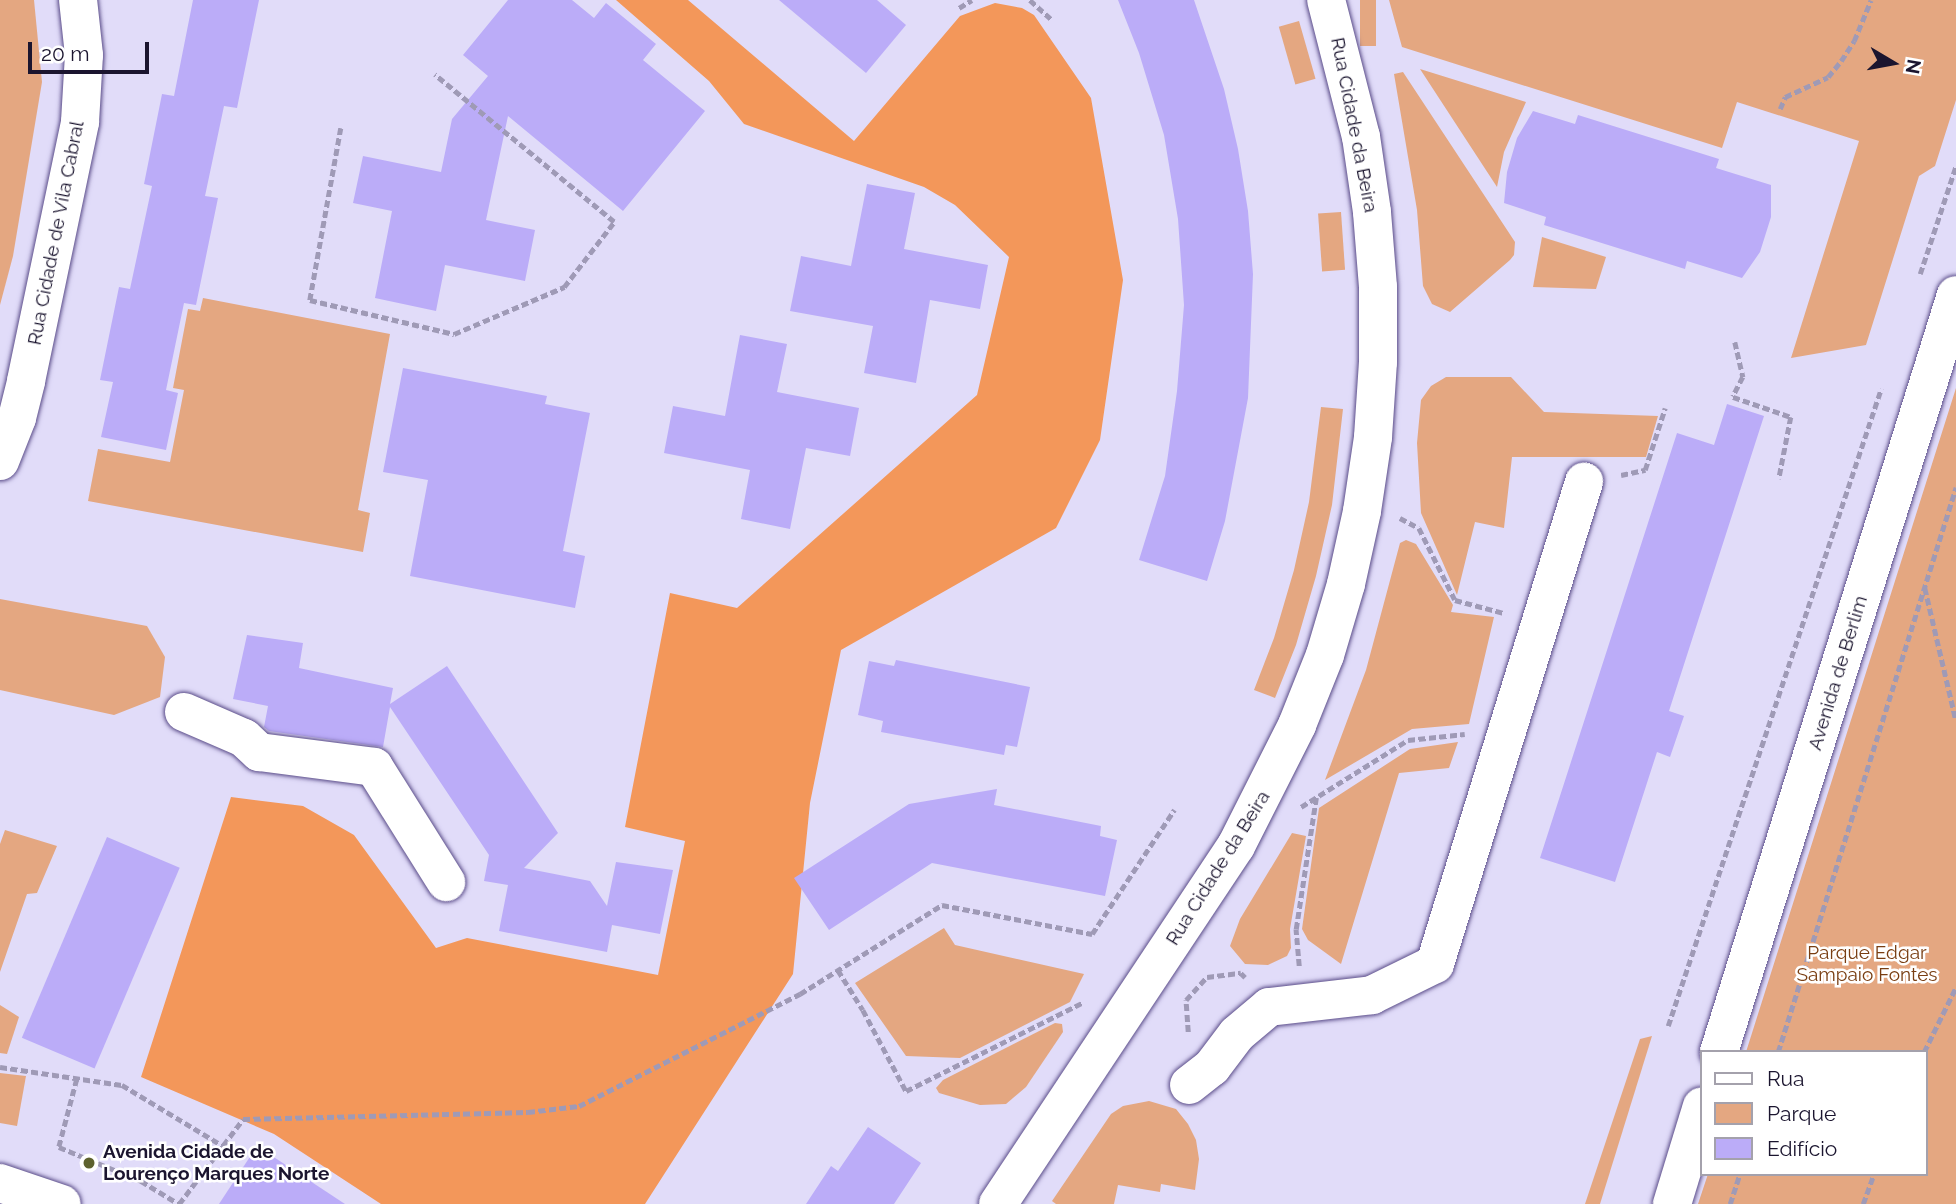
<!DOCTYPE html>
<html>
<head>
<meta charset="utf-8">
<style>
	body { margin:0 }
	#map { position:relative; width:1956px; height:1204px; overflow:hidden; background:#e1dcf9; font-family:Raleway,sans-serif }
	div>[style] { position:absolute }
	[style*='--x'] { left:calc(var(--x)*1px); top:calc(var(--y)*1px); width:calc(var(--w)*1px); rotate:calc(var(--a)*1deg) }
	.green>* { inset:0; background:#e4a781; transform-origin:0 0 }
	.forest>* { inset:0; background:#f3975a }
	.building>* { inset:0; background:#bbacf8; transform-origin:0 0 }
	.path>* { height:4.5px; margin-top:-2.25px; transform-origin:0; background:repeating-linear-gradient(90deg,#9f9ab6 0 7px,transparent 0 10.5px) }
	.roads { filter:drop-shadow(0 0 2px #5a4c89) drop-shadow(0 0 2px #5a4c89) }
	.minor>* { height:38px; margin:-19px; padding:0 19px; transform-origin:19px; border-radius:19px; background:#fff }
	.major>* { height:38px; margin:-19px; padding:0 19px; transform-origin:19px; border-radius:19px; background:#fff }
	.dots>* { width:19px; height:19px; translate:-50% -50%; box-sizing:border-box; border:4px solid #fff; border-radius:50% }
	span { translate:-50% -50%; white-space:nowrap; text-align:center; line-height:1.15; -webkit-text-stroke:5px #fff; paint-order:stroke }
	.street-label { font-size:19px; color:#1b152f }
	.park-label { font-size:19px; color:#793e12 }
	.poi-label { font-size:19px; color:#1b152f; font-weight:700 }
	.left { translate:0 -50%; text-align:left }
	.legend { position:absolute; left:1700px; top:1050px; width:228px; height:126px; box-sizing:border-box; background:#fff; border:2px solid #a4a1ac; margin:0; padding:9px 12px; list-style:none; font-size:21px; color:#1b152f }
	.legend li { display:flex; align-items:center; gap:14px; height:35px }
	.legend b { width:35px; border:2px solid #a4a1ac }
	.north { position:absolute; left:1858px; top:28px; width:70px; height:70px; -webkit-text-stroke:5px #fff; paint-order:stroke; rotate:100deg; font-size:19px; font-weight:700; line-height:28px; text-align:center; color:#1b152f }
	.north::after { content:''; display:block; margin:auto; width:24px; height:32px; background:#1b152f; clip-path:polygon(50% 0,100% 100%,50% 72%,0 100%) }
	.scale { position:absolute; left:28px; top:42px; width:121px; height:32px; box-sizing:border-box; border:4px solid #1b152f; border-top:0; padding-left:9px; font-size:21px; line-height:24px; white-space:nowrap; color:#1b152f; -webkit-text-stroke:5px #fff; paint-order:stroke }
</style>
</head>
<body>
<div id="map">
	<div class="green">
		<i style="clip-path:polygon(0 0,34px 0,42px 82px,13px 256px,0 305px)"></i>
		<i style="left:1360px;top:0;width:16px;height:46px"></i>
		<i style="clip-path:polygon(1389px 0,1956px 0,1956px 100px,1935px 166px,1919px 176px,1866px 345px,1791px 358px,1859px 141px,1737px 102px,1722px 148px,1402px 47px)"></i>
		<i style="left:1299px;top:21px;width:60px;height:21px;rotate:74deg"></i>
		<i style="clip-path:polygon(1420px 69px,1526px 102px,1504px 152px,1497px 187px)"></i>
		<i style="clip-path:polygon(1403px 72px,1515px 242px,1514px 255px,1510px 260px,1450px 312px,1432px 304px,1423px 286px,1417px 210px,1394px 74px)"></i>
		<i style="left:1341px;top:212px;width:58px;height:23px;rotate:86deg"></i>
		<i style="clip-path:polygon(1542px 237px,1606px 257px,1596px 289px,1533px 287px)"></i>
		<i style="clip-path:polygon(203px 298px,390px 334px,358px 510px,370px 513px,363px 552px,88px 501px,98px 449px,170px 462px,184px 390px,173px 388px,188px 309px,200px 311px)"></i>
		<i style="clip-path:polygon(1446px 377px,1511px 377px,1544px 412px,1658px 416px,1646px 457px,1512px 457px,1504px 528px,1475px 522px,1457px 595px,1421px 513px,1417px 443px,1421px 400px,1431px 386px)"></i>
		<i style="clip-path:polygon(1956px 388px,1956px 1204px,1698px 1204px,1708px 1174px,1926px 1174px,1926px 1052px,1746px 1052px)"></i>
		<i style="clip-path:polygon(1321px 407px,1343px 409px,1332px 505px,1316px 576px,1296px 645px,1275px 698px,1254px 690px,1274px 638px,1294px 570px,1309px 502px)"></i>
		<i style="clip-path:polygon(1406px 540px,1416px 544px,1453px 605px,1451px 612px,1494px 617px,1469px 724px,1412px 729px,1325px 780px,1366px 670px,1400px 543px)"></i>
		<i style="clip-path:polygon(0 599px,147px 626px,165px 657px,160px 697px,114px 715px,0 690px)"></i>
		<i style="clip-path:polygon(1458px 742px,1449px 768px,1399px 773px,1341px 964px,1308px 940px,1302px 929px,1319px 808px,1410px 749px)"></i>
		<i style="clip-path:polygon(5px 830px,57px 846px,37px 893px,27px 894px,0 972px,0 844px)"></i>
		<i style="clip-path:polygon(1292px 833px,1306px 836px,1290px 929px,1291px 948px,1287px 956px,1268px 965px,1245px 964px,1230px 946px,1240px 919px)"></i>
		<i style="clip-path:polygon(944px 928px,955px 945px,1084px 974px,1070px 1002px,960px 1058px,906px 1056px,855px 983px)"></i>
		<i style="clip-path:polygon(0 1005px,19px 1017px,7px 1054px,0 1053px)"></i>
		<i style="clip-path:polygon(1055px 1023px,1062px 1024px,1063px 1032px,1026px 1087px,1006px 1104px,980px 1105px,939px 1093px,936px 1088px,943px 1080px)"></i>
		<i style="clip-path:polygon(1652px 1036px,1600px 1204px,1585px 1204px,1640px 1039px)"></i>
		<i style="clip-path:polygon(0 1073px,26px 1076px,17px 1126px,0 1123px)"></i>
		<i style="clip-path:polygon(1149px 1101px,1176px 1109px,1188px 1124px,1196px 1140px,1199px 1159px,1195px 1190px,1161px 1184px,1160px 1192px,1118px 1185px,1114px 1204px,1056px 1204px,1052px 1201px,1111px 1114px,1123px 1106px)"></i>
	</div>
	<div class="forest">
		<i style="clip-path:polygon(616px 0,688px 0,854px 141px,960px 16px,995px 3px,1022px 8px,1034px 15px,1091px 98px,1123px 280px,1100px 440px,1056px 528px,841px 650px,810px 803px,793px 974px,645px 1204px,381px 1204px,274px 1134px,141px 1077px,231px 797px,303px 806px,354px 835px,436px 948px,467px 938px,658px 975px,685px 841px,625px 827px,670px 593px,737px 608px,977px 395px,1009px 257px,955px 205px,924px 187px,744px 124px,709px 81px)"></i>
	</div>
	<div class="building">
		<i style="clip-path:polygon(193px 0,259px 0,237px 108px,224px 106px,205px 196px,218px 198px,196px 305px,184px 303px,166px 390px,178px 393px,166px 450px,101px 437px,113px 382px,100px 380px,119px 287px,130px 289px,152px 186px,144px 184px,162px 94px,174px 96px)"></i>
		<i style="clip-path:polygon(508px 0,572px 0,594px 18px,606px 3px,656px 44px,643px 60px,705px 111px,623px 211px,508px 116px,486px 220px,535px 230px,525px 281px,445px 265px,436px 311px,375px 298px,392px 211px,353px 203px,363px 156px,441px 172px,452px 119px,488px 76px,463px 55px)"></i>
		<i style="clip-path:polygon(779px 0,877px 0,906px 25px,866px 73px)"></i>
		<i style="clip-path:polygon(1118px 0,1194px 0,1224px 89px,1238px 149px,1248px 211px,1253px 274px,1248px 398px,1225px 521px,1207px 581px,1139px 560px,1165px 476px,1177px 391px,1184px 305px,1178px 219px,1164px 135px,1139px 53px)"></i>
		<i style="clip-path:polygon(1533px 111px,1575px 124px,1578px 115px,1719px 159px,1716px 168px,1771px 185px,1771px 217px,1760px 252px,1742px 278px,1687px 261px,1685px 269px,1544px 225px,1546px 217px,1504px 203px,1507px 172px,1517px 138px)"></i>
		<i style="clip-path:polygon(867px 184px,915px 193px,904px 249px,988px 265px,980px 309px,930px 300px,916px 383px,864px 373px,873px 326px,790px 311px,801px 256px,851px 266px)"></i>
		<i style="clip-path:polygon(740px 335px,787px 344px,777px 392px,859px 408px,850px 456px,806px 448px,790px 529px,741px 519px,750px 470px,664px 453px,673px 406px,725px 416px)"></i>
		<i style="clip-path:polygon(403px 368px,547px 396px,545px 404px,590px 413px,563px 551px,585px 556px,575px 608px,410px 576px,428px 480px,383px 472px)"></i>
		<i style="clip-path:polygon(1727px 404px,1764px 416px,1669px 711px,1684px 716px,1670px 757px,1657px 752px,1615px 882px,1540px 858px,1677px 433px,1714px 445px)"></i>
		<i style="clip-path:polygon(247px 635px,303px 643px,299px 668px,393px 688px,390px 704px,447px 666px,558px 833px,524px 868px,590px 881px,607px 906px,616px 862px,673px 870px,660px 934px,612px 925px,607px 952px,499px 931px,508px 885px,484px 881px,489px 855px,390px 707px,383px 747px,269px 731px,264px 727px,268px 706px,233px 699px)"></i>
		<i style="clip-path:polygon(896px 660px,1030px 687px,1017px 747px,1006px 745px,1004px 755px,881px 732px,883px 721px,858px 715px,869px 661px,894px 666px)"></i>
		<i style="clip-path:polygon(997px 789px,994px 805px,1101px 826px,1100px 836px,1117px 840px,1105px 896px,932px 863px,829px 930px,794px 878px,909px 804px)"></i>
		<i style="left:107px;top:837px;width:79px;height:218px;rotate:23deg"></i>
		<i style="clip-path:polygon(868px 1127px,921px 1163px,894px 1204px,806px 1204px,831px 1166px,838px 1171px)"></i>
		<i style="clip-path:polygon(257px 1146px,345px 1204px,219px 1204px)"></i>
	</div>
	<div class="path">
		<i style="--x:1030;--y:0;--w:31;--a:42"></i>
		<i style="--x:959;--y:8;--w:15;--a:-32"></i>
		<i style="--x:1780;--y:109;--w:13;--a:-67"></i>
		<i style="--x:1785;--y:97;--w:47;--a:-24.9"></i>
		<i style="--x:1828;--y:77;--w:21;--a:-51"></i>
		<i style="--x:1841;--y:61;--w:24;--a:-57"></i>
		<i style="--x:1854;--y:41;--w:44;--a:-67.5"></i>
		<i style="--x:341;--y:128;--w:175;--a:100.2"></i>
		<i style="--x:310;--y:300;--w:148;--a:13.3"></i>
		<i style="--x:454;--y:334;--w:120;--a:-23.1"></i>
		<i style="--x:564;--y:287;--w:82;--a:-52.4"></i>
		<i style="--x:614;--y:222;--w:232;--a:-140.6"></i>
		<i style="--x:1920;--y:274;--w:114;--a:-71.6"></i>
		<i style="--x:1735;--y:342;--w:36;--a:77"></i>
		<i style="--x:1743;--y:377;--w:22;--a:117"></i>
		<i style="--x:1733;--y:397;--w:61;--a:19"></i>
		<i style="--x:1791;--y:417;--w:63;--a:101"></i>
		<i style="--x:1621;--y:475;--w:25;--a:-12"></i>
		<i style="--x:1645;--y:470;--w:65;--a:-72.1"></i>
		<i style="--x:1400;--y:518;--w:21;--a:28"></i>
		<i style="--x:1419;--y:528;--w:80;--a:63.4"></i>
		<i style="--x:1455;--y:600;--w:51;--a:14.9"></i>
		<i style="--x:1925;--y:588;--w:136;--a:76.8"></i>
		<i style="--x:1301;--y:807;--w:126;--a:-32.1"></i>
		<i style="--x:1408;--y:740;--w:57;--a:-6"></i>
		<i style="--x:1299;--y:966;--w:37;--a:-95"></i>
		<i style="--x:1296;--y:929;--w:133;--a:-81.3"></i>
		<i style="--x:838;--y:970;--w:47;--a:58"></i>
		<i style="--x:863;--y:1010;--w:92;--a:62"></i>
		<i style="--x:906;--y:1091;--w:199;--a:-26.6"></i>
		<i style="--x:1668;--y:1026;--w:672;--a:-71.51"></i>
		<i style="--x:1188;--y:1032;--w:32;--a:-94"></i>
		<i style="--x:1186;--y:1000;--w:31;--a:-48"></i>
		<i style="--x:1207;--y:977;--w:34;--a:-7"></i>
		<i style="--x:1241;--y:973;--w:6;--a:45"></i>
		<i style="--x:1778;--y:1052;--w:592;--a:-72.51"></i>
		<i style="--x:1924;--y:1052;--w:72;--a:-63.8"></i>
		<i style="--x:0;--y:1067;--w:123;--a:8.4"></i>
		<i style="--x:122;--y:1085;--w:118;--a:31.1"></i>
		<i style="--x:77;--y:1079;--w:70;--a:104.8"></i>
		<i style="--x:59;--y:1147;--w:89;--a:22.5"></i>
		<i style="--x:141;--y:1181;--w:44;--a:31.2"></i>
		<i style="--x:179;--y:1204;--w:106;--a:-53"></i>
		<i style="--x:243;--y:1119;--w:285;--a:-1.4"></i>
		<i style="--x:528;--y:1112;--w:51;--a:-6.7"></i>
		<i style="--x:579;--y:1106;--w:248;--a:-26.9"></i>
		<i style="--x:800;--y:994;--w:168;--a:-32.1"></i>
		<i style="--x:942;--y:905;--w:153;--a:10.9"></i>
		<i style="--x:1092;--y:934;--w:149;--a:-56.5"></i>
		<i style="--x:1730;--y:1204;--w:32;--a:-72"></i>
		<i style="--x:1863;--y:1204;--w:32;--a:-70"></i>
	</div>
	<div class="roads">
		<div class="minor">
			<i style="--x:0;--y:461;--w:46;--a:-68.4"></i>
			<i style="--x:17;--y:418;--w:38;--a:-76"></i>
			<i style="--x:26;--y:381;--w:265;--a:-78.2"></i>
			<i style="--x:80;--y:122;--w:67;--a:-86.6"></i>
			<i style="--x:84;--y:55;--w:55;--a:-96.2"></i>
			<i style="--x:184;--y:712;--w:65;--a:23.4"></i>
			<i style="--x:244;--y:738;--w:21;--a:43"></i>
			<i style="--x:259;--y:752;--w:116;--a:7.4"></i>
			<i style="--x:374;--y:767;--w:136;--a:57.9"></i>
			<i style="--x:1189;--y:1085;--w:29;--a:-38"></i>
			<i style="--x:1212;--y:1067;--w:41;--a:-52.9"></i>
			<i style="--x:1237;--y:1034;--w:42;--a:-40.2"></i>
			<i style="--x:1269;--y:1007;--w:104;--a:-6.6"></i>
			<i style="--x:1372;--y:995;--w:70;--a:-26.2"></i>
			<i style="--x:1435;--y:964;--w:505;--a:-72.82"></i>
			<i style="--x:0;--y:1183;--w:65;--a:18.7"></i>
			<i style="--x:998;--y:1204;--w:430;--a:-56.4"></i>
			<i style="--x:1236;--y:846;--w:136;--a:-63.2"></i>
			<i style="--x:1297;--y:725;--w:75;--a:-68.2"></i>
			<i style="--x:1325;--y:655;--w:74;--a:-73.5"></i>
			<i style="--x:1346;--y:584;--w:75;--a:-77.6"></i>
			<i style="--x:1362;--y:511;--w:75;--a:-81.5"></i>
			<i style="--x:1373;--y:437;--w:75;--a:-86.2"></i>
			<i style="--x:1378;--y:362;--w:75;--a:-90"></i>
			<i style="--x:1378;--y:287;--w:75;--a:-94.6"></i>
			<i style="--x:1372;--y:212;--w:76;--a:-98.3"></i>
			<i style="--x:1361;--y:137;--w:141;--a:-104.3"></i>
		</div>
		<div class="major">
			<i style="--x:1719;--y:1052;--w:793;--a:-72.62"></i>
			<i style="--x:1672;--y:1204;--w:102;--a:-73"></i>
		</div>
	</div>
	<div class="dots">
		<i style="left:89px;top:1163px;background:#5d612e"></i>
	</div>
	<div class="street-label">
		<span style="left:1354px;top:125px;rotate:79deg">Rua Cidade da Beira</span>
		<span style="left:56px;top:233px;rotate:-79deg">Rua Cidade de Vila Cabral</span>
		<span style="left:1838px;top:673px;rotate:-73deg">Avenida de Berlim</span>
		<span style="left:1218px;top:868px;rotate:-58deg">Rua Cidade da Beira</span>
	</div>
	<div class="park-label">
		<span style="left:1867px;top:964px">Parque Edgar<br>Sampaio Fontes</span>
	</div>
	<div class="poi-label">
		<span class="left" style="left:103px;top:1163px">Avenida Cidade de<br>Lourenço Marques Norte</span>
	</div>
	<ul class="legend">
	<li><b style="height:9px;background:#fff"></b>Rua</li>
	<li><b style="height:19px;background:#e4a781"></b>Parque</li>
	<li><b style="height:19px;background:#bbacf8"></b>Edifício</li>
	</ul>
	<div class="north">N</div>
	<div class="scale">20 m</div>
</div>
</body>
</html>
